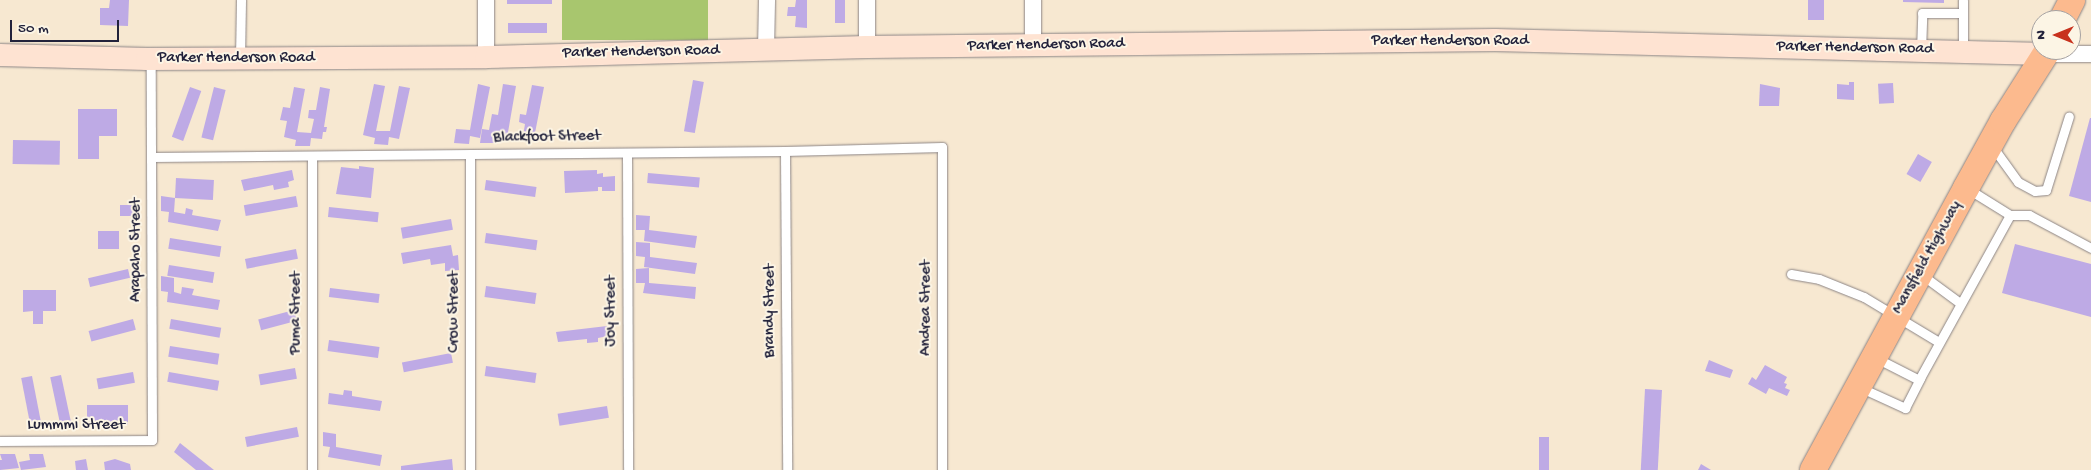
<!DOCTYPE html>
<html>
<head>
<meta charset="utf-8">
<style>
	body { margin:0 }
	#map { position:relative; width:2091px; height:470px; overflow:hidden; background:#f7e8d1; font-family:"Gochi Hand",sans-serif }
	div>[style] { position:absolute }
	[style*='--x'] { left:calc(var(--x)*1px); top:calc(var(--y)*1px); width:calc(var(--w)*1px); rotate:calc(var(--a)*1deg) }
	.green>* { inset:0; background:#a8c66e; transform-origin:0 0 }
	.building>* { inset:0; background:#beaae5; transform-origin:0 0 }
	.roads { filter:drop-shadow(0 0 1px #8c8586) drop-shadow(0 0 1px #8c8586) }
	.lane>* { height:9px; margin:-4.5px; padding:0 4.5px; transform-origin:4.5px; border-radius:4.5px; background:#fff }
	.street>* { height:16px; margin:-8px; padding:0 8px; transform-origin:8px; border-radius:8px; background:#fff }
	.secondary>* { height:22px; margin:-11px; padding:0 11px; transform-origin:11px; border-radius:11px; background:#fee3d2 }
	.primary>* { height:26px; margin:-13px; padding:0 13px; transform-origin:13px; border-radius:13px; background:#fcba8e }
	span { translate:-50% -50%; white-space:nowrap; text-align:center; line-height:1.15; -webkit-text-stroke:4px #fcf5e5; paint-order:stroke }
	.street-label { font-size:16px; color:#22223b }
	.north { position:absolute; left:2031px; top:10px; width:50px; height:50px; box-sizing:border-box; background:#fcf5e5; border:1px solid #a5a1a1; border-radius:50%; rotate:270deg; font-size:14px; font-weight:700; line-height:20px; text-align:center; color:#22223b }
	.north::after { content:''; display:block; margin:auto; width:18px; height:22px; background:#c8321e; clip-path:polygon(50% 0,100% 100%,50% 72%,0 100%) }
	.scale { position:absolute; left:10px; top:20px; width:109px; height:22px; box-sizing:border-box; border:2px solid #22223b; border-top:0; padding-left:6px; font-size:15px; line-height:18px; white-space:nowrap; color:#22223b; -webkit-text-stroke:4px #fcf5e5; paint-order:stroke }
</style>
</head>
<body>
<div id="map">
	<div class="green">
		<i style="left:562px;top:0;width:146px;height:40px"></i>
	</div>
	<div class="building">
		<i style="clip-path:polygon(110px 0,129px 0,128px 26px,100px 25px,100px 8px,109px 8px)"></i>
		<i style="left:507px;top:0;width:45px;height:4px"></i>
		<i style="clip-path:polygon(796px 0,807px 0,807px 28px,795px 27px,796px 16px,787px 16px,788px 7px,795px 7px)"></i>
		<i style="left:835px;top:0;width:10px;height:23px"></i>
		<i style="left:1808px;top:0;width:16px;height:20px"></i>
		<i style="clip-path:polygon(1903px 0,1944px 0,1944px 3px,1903px 2px)"></i>
		<i style="left:508px;top:23px;width:39px;height:10px"></i>
		<i style="left:693px;top:80px;width:11px;height:52px;rotate:10deg"></i>
		<i style="clip-path:polygon(1849px 82px,1854px 82px,1854px 100px,1837px 99px,1837px 84px,1849px 85px)"></i>
		<i style="left:1893px;top:83px;width:20px;height:15px;rotate:87deg"></i>
		<i style="clip-path:polygon(374px 84px,385px 86px,376px 131px,390px 131px,399px 86px,410px 88px,399px 139px,389px 137px,388px 145px,374px 144px,375px 138px,363px 135px)"></i>
		<i style="clip-path:polygon(478px 84px,490px 87px,480px 138px,470px 136px,469px 144px,454px 143px,456px 129px,470px 130px)"></i>
		<i style="clip-path:polygon(503px 84px,516px 86px,507px 138px,495px 135px,494px 143px,480px 143px,482px 129px,489px 130px,492px 114px,498px 115px)"></i>
		<i style="clip-path:polygon(1760px 84px,1780px 88px,1779px 106px,1759px 106px)"></i>
		<i style="clip-path:polygon(532px 85px,544px 87px,534px 138px,523px 136px,525px 124px,519px 122px,520px 114px,526px 115px)"></i>
		<i style="left:190px;top:87px;width:12px;height:53px;rotate:20deg"></i>
		<i style="left:214px;top:87px;width:12px;height:52px;rotate:14deg"></i>
		<i style="clip-path:polygon(294px 87px,305px 89px,297px 132px,311px 133px,314px 119px,308px 118px,309px 110px,316px 110px,320px 87px,330px 89px,324px 127px,327px 127px,326px 132px,323px 132px,322px 139px,311px 138px,310px 146px,295px 146px,296px 140px,284px 137px,287px 121px,280px 120px,283px 107px,290px 108px)"></i>
		<i style="clip-path:polygon(78px 109px,117px 109px,117px 136px,99px 136px,99px 159px,78px 159px)"></i>
		<i style="clip-path:polygon(2090px 118px,2091px 118px,2091px 202px,2069px 196px)"></i>
		<i style="left:13px;top:140px;width:47px;height:24px;rotate:1deg"></i>
		<i style="left:1918px;top:154px;width:16px;height:23px;rotate:30deg"></i>
		<i style="clip-path:polygon(359px 166px,374px 168px,371px 198px,336px 194px,341px 167px,359px 169px)"></i>
		<i style="clip-path:polygon(292px 170px,294px 180px,288px 182px,289px 187px,274px 190px,273px 185px,244px 191px,241px 180px)"></i>
		<i style="clip-path:polygon(597px 170px,597px 174px,603px 173px,603px 177px,615px 176px,615px 191px,602px 191px,602px 187px,598px 187px,598px 191px,565px 193px,564px 171px)"></i>
		<i style="left:648px;top:173px;width:52px;height:10px;rotate:5deg"></i>
		<i style="left:176px;top:178px;width:38px;height:20px;rotate:3deg"></i>
		<i style="left:486px;top:180px;width:51px;height:10px;rotate:8deg"></i>
		<i style="clip-path:polygon(161px 196px,175px 198px,174px 212px,185px 214px,186px 208px,193px 210px,192px 215px,221px 220px,218px 231px,168px 222px,169px 212px,161px 211px)"></i>
		<i style="left:296px;top:196px;width:11px;height:53px;rotate:80deg"></i>
		<i style="left:120px;top:205px;width:20px;height:11px"></i>
		<i style="left:329px;top:207px;width:50px;height:10px;rotate:6deg"></i>
		<i style="clip-path:polygon(636px 215px,650px 216px,649px 230px,697px 236px,695px 248px,644px 241px,645px 230px,636px 230px)"></i>
		<i style="left:451px;top:219px;width:11px;height:51px;rotate:80deg"></i>
		<i style="left:98px;top:231px;width:21px;height:18px"></i>
		<i style="left:486px;top:233px;width:52px;height:10px;rotate:8deg"></i>
		<i style="left:170px;top:238px;width:52px;height:11px;rotate:9deg"></i>
		<i style="clip-path:polygon(636px 242px,650px 243px,650px 257px,697px 263px,695px 274px,644px 267px,645px 257px,636px 256px)"></i>
		<i style="clip-path:polygon(2015px 244px,2091px 264px,2091px 317px,2002px 293px)"></i>
		<i style="clip-path:polygon(451px 245px,453px 256px,458px 255px,459px 270px,445px 271px,445px 263px,431px 265px,430px 259px,403px 264px,401px 253px)"></i>
		<i style="left:296px;top:249px;width:10px;height:52px;rotate:79deg"></i>
		<i style="left:169px;top:265px;width:46px;height:11px;rotate:9deg"></i>
		<i style="clip-path:polygon(649px 268px,649px 283px,696px 287px,695px 299px,643px 293px,645px 283px,636px 283px,636px 269px)"></i>
		<i style="left:128px;top:269px;width:9px;height:41px;rotate:77deg"></i>
		<i style="clip-path:polygon(161px 276px,174px 278px,174px 292px,181px 294px,182px 287px,194px 289px,192px 295px,220px 300px,218px 310px,167px 302px,168px 292px,161px 291px)"></i>
		<i style="left:486px;top:286px;width:51px;height:11px;rotate:8deg"></i>
		<i style="left:330px;top:288px;width:50px;height:9px;rotate:7deg"></i>
		<i style="clip-path:polygon(23px 290px,56px 290px,56px 311px,43px 311px,43px 324px,33px 324px,33px 311px,23px 312px)"></i>
		<i style="left:294px;top:310px;width:11px;height:37px;rotate:75deg"></i>
		<i style="left:133px;top:319px;width:11px;height:46px;rotate:75deg"></i>
		<i style="left:171px;top:319px;width:51px;height:10px;rotate:10deg"></i>
		<i style="clip-path:polygon(607px 326px,608px 336px,598px 338px,598px 342px,587px 343px,587px 339px,558px 342px,556px 332px)"></i>
		<i style="left:329px;top:340px;width:51px;height:11px;rotate:8deg"></i>
		<i style="left:170px;top:346px;width:50px;height:11px;rotate:9deg"></i>
		<i style="left:451px;top:353px;width:10px;height:50px;rotate:79deg"></i>
		<i style="clip-path:polygon(1709px 360px,1733px 370px,1730px 378px,1705px 371px)"></i>
		<i style="clip-path:polygon(1765px 365px,1787px 377px,1784px 383px,1787px 384px,1785px 388px,1790px 390px,1787px 396px,1769px 388px,1766px 394px,1748px 384px,1752px 377px,1756px 380px)"></i>
		<i style="left:486px;top:366px;width:51px;height:10px;rotate:8deg"></i>
		<i style="left:295px;top:368px;width:11px;height:37px;rotate:80deg"></i>
		<i style="left:133px;top:372px;width:11px;height:37px;rotate:80deg"></i>
		<i style="left:169px;top:372px;width:51px;height:10px;rotate:10deg"></i>
		<i style="left:61px;top:375px;width:51px;height:11px;rotate:78deg"></i>
		<i style="left:32px;top:376px;width:51px;height:11px;rotate:79deg"></i>
		<i style="left:1645px;top:389px;width:17px;height:81px;rotate:3deg"></i>
		<i style="clip-path:polygon(344px 390px,352px 391px,352px 396px,382px 401px,380px 411px,328px 404px,329px 393px,343px 395px)"></i>
		<i style="left:87px;top:405px;width:41px;height:20px"></i>
		<i style="left:607px;top:406px;width:12px;height:50px;rotate:81deg"></i>
		<i style="left:297px;top:427px;width:10px;height:53px;rotate:79deg"></i>
		<i style="clip-path:polygon(323px 432px,336px 434px,336px 447px,382px 455px,380px 466px,328px 457px,330px 447px,323px 446px)"></i>
		<i style="left:1539px;top:437px;width:10px;height:33px"></i>
		<i style="clip-path:polygon(180px 443px,214px 470px,196px 470px,174px 452px)"></i>
		<i style="clip-path:polygon(0 454px,15px 454px,19px 468px,0 470px,0 460px,2px 460px)"></i>
		<i style="clip-path:polygon(29px 454px,43px 454px,46px 467px,21px 470px,19px 462px,30px 460px)"></i>
		<i style="clip-path:polygon(86px 459px,88px 470px,76px 470px,75px 461px)"></i>
		<i style="clip-path:polygon(115px 459px,130px 464px,131px 470px,105px 470px,104px 462px)"></i>
		<i style="clip-path:polygon(452px 459px,453px 470px,401px 470px,401px 466px)"></i>
		<i style="clip-path:polygon(1701px 464px,1711px 470px,1698px 470px)"></i>
	</div>
	<div class="roads">
		<div class="lane">
			<i style="--x:1963;--y:0;--w:52;--a:90"></i>
			<i style="--x:1921;--y:51;--w:38;--a:-88"></i>
			<i style="--x:1922;--y:13;--w:41;--a:0"></i>
			<i style="--x:240;--y:58;--w:58;--a:-89"></i>
			<i style="--x:1992;--y:146;--w:44;--a:54.2"></i>
			<i style="--x:2018;--y:182;--w:19;--a:28"></i>
			<i style="--x:2035;--y:191;--w:11;--a:-5"></i>
			<i style="--x:2046;--y:190;--w:77;--a:-72.7"></i>
			<i style="--x:785;--y:151;--w:319;--a:89.6"></i>
			<i style="--x:627;--y:153;--w:317;--a:89.8"></i>
			<i style="--x:470;--y:154;--w:316;--a:90"></i>
			<i style="--x:312;--y:156;--w:314;--a:90"></i>
			<i style="--x:152;--y:157;--w:633;--a:-0.54"></i>
			<i style="--x:785;--y:151;--w:157;--a:-1.5"></i>
			<i style="--x:942;--y:147;--w:323;--a:90"></i>
			<i style="--x:2010;--y:215;--w:19;--a:0"></i>
			<i style="--x:2029;--y:215;--w:70;--a:28"></i>
			<i style="--x:1791;--y:274;--w:28;--a:10"></i>
			<i style="--x:1819;--y:279;--w:48;--a:21.8"></i>
			<i style="--x:1864;--y:297;--w:87;--a:31"></i>
			<i style="--x:1922;--y:275;--w:47;--a:36.4"></i>
			<i style="--x:1876;--y:358;--w:48;--a:27.1"></i>
			<i style="--x:1859;--y:387;--w:51;--a:24.5"></i>
			<i style="--x:1905;--y:408;--w:34;--a:-63"></i>
			<i style="--x:1920;--y:378;--w:186;--a:-61.1"></i>
			<i style="--x:2010;--y:215;--w:49;--a:-148.2"></i>
			<i style="--x:0;--y:441;--w:152;--a:-0.4"></i>
			<i style="--x:152;--y:440;--w:380;--a:-90.2"></i>
		</div>
		<div class="street">
			<i style="--x:1033;--y:0;--w:46;--a:90"></i>
			<i style="--x:867;--y:47;--w:47;--a:-90"></i>
			<i style="--x:766;--y:49;--w:49;--a:-88.8"></i>
			<i style="--x:2045;--y:54;--w:46;--a:0"></i>
			<i style="--x:486;--y:57;--w:57;--a:-90"></i>
		</div>
		<div class="secondary">
			<i style="--x:0;--y:55;--w:147;--a:1.6"></i>
			<i style="--x:147;--y:59;--w:339;--a:-0.3"></i>
			<i style="--x:486;--y:57;--w:381;--a:-1.5"></i>
			<i style="--x:867;--y:47;--w:628;--a:-0.64"></i>
			<i style="--x:1495;--y:40;--w:550;--a:1.46"></i>
		</div>
		<div class="primary">
			<i style="--x:2062;--y:20;--w:22;--a:-63"></i>
			<i style="--x:1813;--y:470;--w:321;--a:-61.5"></i>
			<i style="--x:1966;--y:188;--w:77;--a:-61.1"></i>
			<i style="--x:2003;--y:121;--w:84;--a:-57.6"></i>
		</div>
	</div>
	<div class="street-label">
		<span style="left:1450px;top:42px">Parker Henderson Road</span>
		<span style="left:1046px;top:46px;rotate:-1deg">Parker Henderson Road</span>
		<span style="left:1855px;top:49px;rotate:1deg">Parker Henderson Road</span>
		<span style="left:641px;top:53px;rotate:-1deg">Parker Henderson Road</span>
		<span style="left:236px;top:59px">Parker Henderson Road</span>
		<span style="left:547px;top:138px;rotate:-1deg">Blackfoot Street</span>
		<span style="left:137px;top:250px;rotate:-90deg">Arapaho Street</span>
		<span style="left:1928px;top:258px;rotate:-61deg">Mansfield Highway</span>
		<span style="left:927px;top:308px;rotate:-90deg">Andrea Street</span>
		<span style="left:612px;top:311px;rotate:-90deg">Joy Street</span>
		<span style="left:771px;top:311px;rotate:-90deg">Brandy Street</span>
		<span style="left:455px;top:312px;rotate:-90deg">Crow Street</span>
		<span style="left:297px;top:313px;rotate:-90deg">Puma Street</span>
		<span style="left:76px;top:426px">Lummmi Street</span>
	</div>
	<div class="north">N</div>
	<div class="scale">50 m</div>
</div>
</body>
</html>
